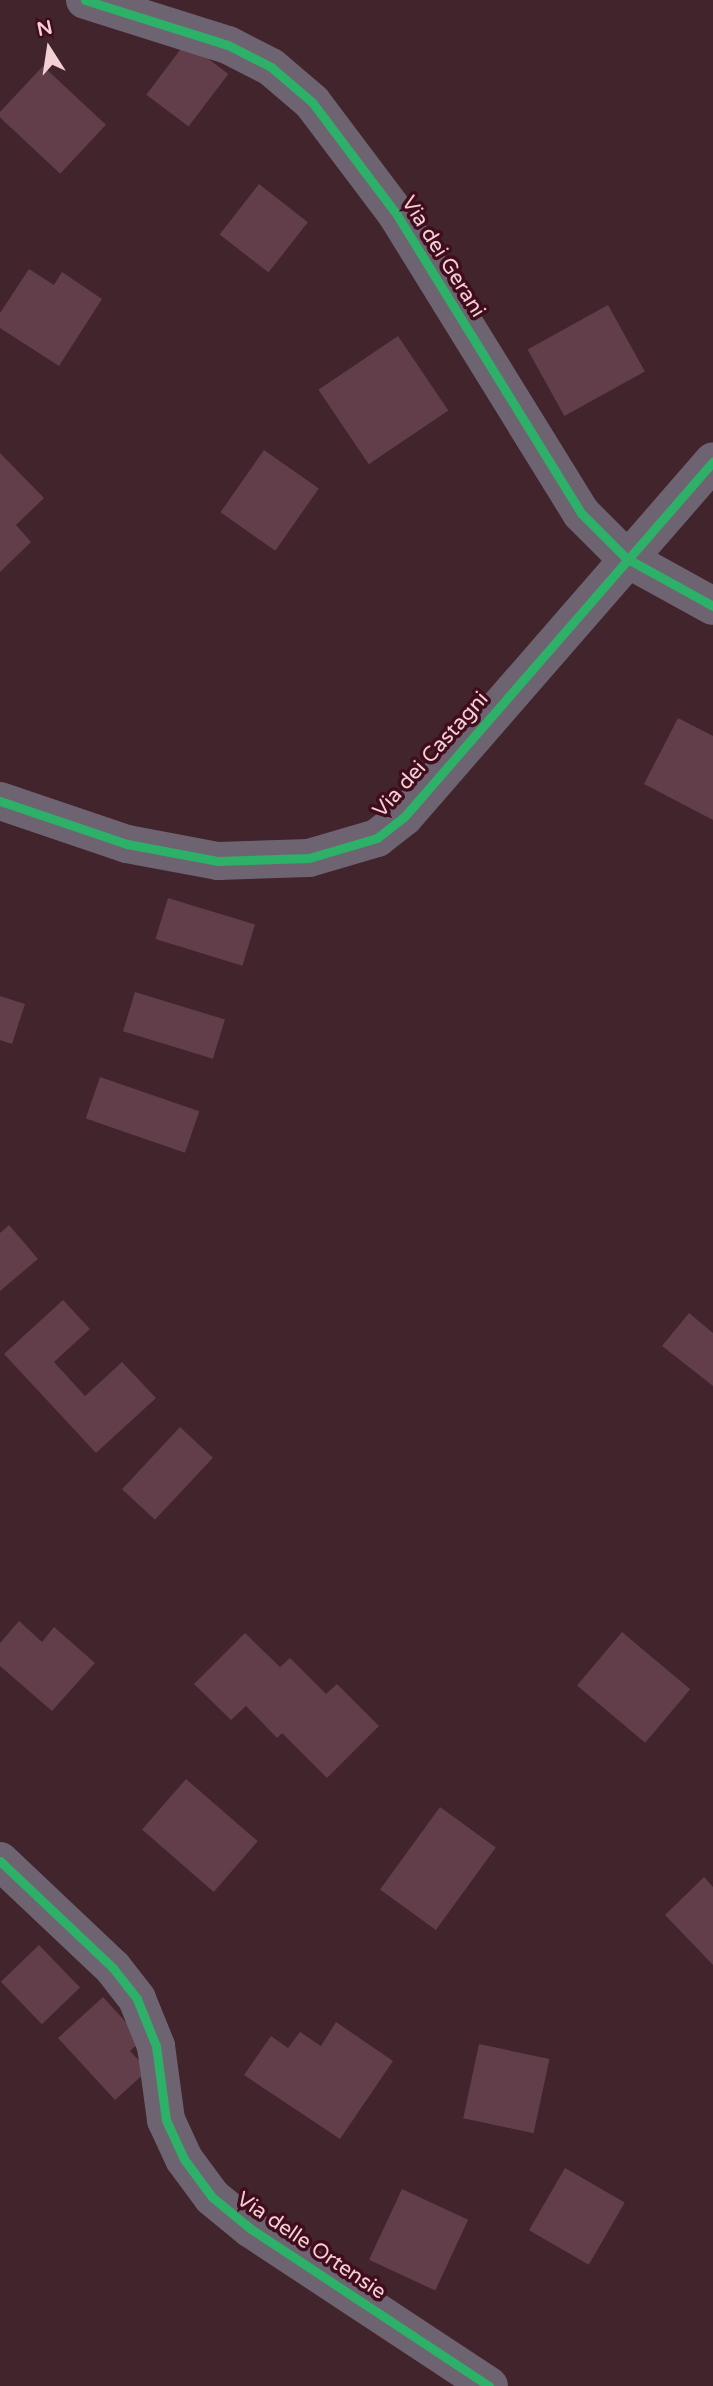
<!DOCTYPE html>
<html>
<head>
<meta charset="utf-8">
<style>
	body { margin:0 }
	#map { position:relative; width:713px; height:2386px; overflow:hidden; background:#41242c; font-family:"Varela Round",sans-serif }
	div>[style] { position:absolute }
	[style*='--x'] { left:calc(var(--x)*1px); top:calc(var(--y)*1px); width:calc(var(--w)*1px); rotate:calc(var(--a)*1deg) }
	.building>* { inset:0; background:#613e49; transform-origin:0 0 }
	.minor>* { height:38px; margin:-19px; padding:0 19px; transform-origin:19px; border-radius:19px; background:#6e6471 }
	.cycleway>* { height:9px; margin:-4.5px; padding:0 4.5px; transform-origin:4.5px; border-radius:4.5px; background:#2db169 }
	span { translate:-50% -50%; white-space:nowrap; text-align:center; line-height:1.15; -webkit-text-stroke:7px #410d1d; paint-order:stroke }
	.street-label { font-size:21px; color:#f4d0d6 }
	.north { position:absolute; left:14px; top:14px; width:70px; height:70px; -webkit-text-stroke:5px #410d1d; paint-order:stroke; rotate:348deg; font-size:19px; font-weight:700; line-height:28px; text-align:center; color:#f4d0d6 }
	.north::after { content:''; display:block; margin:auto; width:24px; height:32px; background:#f4d0d6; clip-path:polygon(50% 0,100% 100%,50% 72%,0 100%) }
</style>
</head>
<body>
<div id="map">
	<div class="building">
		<i style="left:186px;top:42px;width:53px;height:66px;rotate:37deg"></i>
		<i style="left:43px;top:66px;width:86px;height:67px;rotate:43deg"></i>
		<i style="left:259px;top:184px;width:62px;height:64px;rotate:38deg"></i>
		<i style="clip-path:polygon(29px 269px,54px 285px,62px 272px,102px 299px,59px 366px,0 328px,0 313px)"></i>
		<i style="left:608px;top:305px;width:76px;height:92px;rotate:61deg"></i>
		<i style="left:398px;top:336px;width:90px;height:96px;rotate:56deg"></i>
		<i style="left:264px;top:450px;width:67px;height:76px;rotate:35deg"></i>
		<i style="clip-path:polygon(0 453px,44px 498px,16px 525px,31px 542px,0 572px)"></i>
		<i style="clip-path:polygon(678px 718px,713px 736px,713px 820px,644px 784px)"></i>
		<i style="left:168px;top:898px;width:91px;height:43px;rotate:17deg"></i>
		<i style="left:135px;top:992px;width:94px;height:41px;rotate:17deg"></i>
		<i style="clip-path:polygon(0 996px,25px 1004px,12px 1044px,0 1040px)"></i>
		<i style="left:100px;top:1077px;width:105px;height:44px;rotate:19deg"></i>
		<i style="clip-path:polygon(9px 1225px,38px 1259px,0 1291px,0 1233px)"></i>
		<i style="clip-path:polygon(63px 1300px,90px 1329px,54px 1362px,85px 1396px,122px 1362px,156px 1398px,96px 1453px,4px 1354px)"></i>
		<i style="clip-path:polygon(689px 1313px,713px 1333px,713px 1386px,662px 1346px)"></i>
		<i style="left:180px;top:1427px;width:45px;height:85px;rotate:43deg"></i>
		<i style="clip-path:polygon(19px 1621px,42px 1642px,54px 1627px,95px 1663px,52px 1711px,0 1666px,0 1643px)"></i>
		<i style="left:622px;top:1632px;width:89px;height:70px;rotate:40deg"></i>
		<i style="clip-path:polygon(245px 1633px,280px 1667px,290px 1658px,326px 1694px,337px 1684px,379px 1726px,327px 1778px,282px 1733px,277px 1738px,246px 1706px,231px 1720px,194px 1684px)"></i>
		<i style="left:186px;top:1779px;width:95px;height:67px;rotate:41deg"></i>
		<i style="left:440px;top:1807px;width:69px;height:102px;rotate:36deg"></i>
		<i style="clip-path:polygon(704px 1877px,713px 1887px,713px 1965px,665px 1915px)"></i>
		<i style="left:39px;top:1945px;width:59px;height:53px;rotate:46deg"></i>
		<i style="clip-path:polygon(103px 1997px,142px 2040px,130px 2051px,148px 2070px,115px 2100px,58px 2038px)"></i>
		<i style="clip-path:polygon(336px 2022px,393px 2061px,340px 2139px,244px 2075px,271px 2036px,288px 2048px,300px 2032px,321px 2046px)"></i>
		<i style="left:479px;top:2044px;width:72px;height:76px;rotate:12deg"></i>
		<i style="left:565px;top:2168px;width:69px;height:72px;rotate:30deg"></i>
		<i style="left:402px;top:2189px;width:73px;height:78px;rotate:25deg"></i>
	</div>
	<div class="minor">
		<i style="--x:85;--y:0;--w:150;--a:17.5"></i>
		<i style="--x:228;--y:45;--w:48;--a:27.1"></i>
		<i style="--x:271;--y:67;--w:54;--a:40.5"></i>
		<i style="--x:312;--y:102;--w:141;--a:53"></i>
		<i style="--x:397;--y:215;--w:350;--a:58.3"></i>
		<i style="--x:581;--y:513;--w:64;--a:45"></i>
		<i style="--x:626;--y:558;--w:99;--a:28.9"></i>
		<i style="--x:0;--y:801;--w:134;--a:18.7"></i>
		<i style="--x:127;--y:844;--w:93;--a:10.6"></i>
		<i style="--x:218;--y:861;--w:91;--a:-1.9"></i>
		<i style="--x:309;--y:858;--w:71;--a:-16.4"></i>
		<i style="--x:377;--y:838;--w:34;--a:-38"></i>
		<i style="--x:404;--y:817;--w:471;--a:-49"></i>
		<i style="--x:0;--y:1861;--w:156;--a:43.4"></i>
		<i style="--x:113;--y:1968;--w:39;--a:52"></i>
		<i style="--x:137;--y:1999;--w:51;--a:68"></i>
		<i style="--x:156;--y:2046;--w:75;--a:82.3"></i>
		<i style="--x:166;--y:2120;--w:43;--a:65.2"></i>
		<i style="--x:184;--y:2159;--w:47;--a:53.6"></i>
		<i style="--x:212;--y:2197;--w:50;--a:39.4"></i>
		<i style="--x:251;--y:2229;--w:285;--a:33.4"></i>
	</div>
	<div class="cycleway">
		<i style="--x:85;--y:0;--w:150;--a:17.5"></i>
		<i style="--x:228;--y:45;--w:48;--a:27.1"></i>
		<i style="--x:271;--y:67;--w:54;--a:40.5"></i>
		<i style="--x:312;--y:102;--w:141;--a:53"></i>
		<i style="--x:397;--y:215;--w:350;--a:58.3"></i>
		<i style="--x:581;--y:513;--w:64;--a:45"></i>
		<i style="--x:626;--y:558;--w:99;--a:28.9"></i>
		<i style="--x:0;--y:801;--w:134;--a:18.7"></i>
		<i style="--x:127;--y:844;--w:93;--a:10.6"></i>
		<i style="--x:218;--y:861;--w:91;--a:-1.9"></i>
		<i style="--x:309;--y:858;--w:71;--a:-16.4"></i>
		<i style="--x:377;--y:838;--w:34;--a:-38"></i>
		<i style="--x:404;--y:817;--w:471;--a:-49"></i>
		<i style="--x:0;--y:1861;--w:156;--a:43.4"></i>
		<i style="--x:113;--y:1968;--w:39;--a:52"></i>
		<i style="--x:137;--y:1999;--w:51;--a:68"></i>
		<i style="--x:156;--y:2046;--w:75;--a:82.3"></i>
		<i style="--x:166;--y:2120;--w:43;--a:65.2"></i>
		<i style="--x:184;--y:2159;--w:47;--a:53.6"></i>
		<i style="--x:212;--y:2197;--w:50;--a:39.4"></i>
		<i style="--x:251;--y:2229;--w:285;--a:33.4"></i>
	</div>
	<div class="street-label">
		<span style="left:443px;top:257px;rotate:58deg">Via dei Gerani</span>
		<span style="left:431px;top:755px;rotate:-48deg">Via dei Castagni</span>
		<span style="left:311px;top:2246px;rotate:34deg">Via delle Ortensie</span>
	</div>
	<div class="north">N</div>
</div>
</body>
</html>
